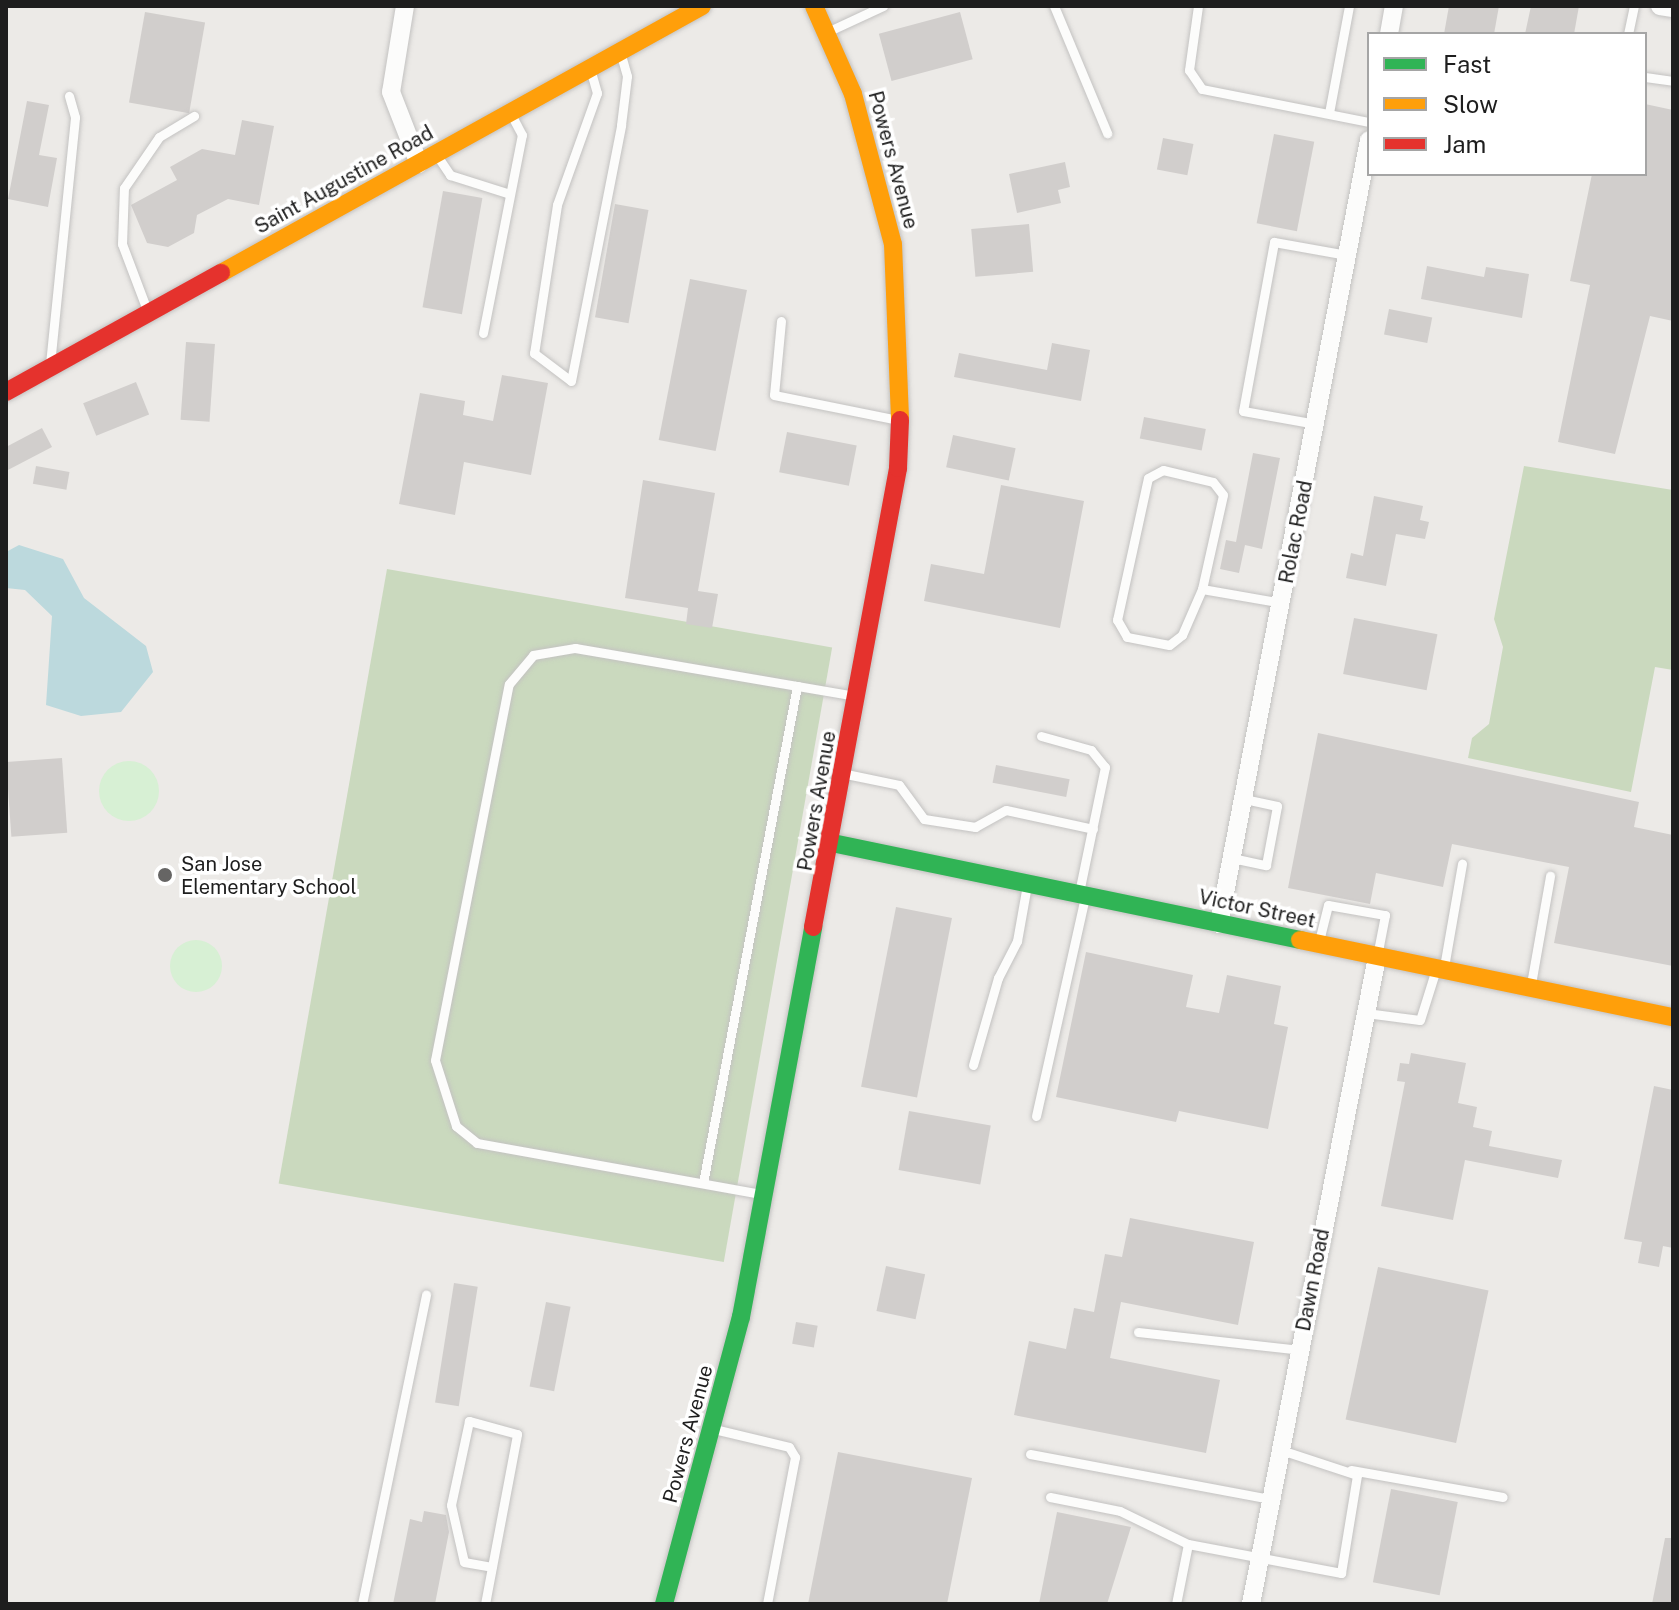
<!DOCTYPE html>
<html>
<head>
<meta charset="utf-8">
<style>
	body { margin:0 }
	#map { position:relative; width:1679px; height:1610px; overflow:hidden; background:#eceae7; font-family:"Public Sans",sans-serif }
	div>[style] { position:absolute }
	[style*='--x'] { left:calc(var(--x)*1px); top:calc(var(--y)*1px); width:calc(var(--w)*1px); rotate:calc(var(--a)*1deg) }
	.forest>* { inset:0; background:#cad9be; transform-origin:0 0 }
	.park>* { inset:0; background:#d7f0d4 }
	.round { border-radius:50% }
	.water>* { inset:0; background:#bcd9dd }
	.building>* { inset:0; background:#d1cecc; transform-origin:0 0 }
	.roads { filter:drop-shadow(0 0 2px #c3c2c1) drop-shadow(0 0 2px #c3c2c1) }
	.lane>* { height:9px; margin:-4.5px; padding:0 4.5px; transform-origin:4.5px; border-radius:4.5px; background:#fcfcfb }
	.street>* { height:18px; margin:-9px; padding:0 9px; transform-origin:9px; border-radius:9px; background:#fcfcfb }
	.fast>* { height:18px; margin:-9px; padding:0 9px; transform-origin:9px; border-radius:9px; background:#30b455 }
	.slow>* { height:18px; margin:-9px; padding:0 9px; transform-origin:9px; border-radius:9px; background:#ff9f0a }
	.jam>* { height:18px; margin:-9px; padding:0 9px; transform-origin:9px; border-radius:9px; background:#e5322d }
	.dots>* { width:22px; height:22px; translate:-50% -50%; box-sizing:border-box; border:4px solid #fff; border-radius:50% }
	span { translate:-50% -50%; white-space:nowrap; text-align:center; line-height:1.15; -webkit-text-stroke:7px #fff; paint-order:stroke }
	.street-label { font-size:20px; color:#1e1e1e }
	.poi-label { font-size:20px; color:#1e1e1e }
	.left { translate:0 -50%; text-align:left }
	.frame { position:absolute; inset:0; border:8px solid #1e1e1e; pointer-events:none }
	.legend { position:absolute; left:1367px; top:32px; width:280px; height:144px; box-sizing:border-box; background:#fff; border:2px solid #a5a5a5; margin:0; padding:10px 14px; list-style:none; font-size:24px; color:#1e1e1e }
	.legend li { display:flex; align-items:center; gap:16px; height:40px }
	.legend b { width:40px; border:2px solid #a5a5a5 }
</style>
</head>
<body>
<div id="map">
	<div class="forest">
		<i style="clip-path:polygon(1524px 466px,1673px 490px,1673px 670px,1655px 667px,1631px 792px,1468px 758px,1472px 738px,1489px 724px,1503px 647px,1494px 619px)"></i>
		<i style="left:387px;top:569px;width:452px;height:624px;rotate:10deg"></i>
	</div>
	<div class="park">
		<i class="round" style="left:99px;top:761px;width:60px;height:60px"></i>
		<i class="round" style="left:170px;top:940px;width:52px;height:52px"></i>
	</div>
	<div class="water">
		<i style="clip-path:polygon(19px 545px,63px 559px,84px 598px,146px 646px,153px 672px,121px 712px,81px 716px,46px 705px,52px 616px,25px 590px,6px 588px,6px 552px)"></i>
	</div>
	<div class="building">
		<i style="clip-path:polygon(1449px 6px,1499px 6px,1494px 34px,1444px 34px)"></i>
		<i style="clip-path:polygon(1531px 6px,1579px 6px,1574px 34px,1525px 34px)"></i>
		<i style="left:145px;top:12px;width:61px;height:92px;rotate:10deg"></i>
		<i style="left:960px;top:12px;width:49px;height:84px;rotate:75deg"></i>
		<i style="clip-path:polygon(27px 101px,49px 105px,39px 155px,57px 158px,48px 207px,8px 199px)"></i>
		<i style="clip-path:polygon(1645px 104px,1673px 110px,1673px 321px,1650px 316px,1615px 454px,1558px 442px,1590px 285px,1570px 281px,1592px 174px,1645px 174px)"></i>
		<i style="clip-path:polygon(242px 120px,274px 126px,259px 205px,228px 199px,197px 215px,194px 233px,168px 247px,147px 243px,131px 205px,177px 180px,170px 167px,202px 149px,235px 155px)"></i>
		<i style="left:1274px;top:134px;width:41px;height:91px;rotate:11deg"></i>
		<i style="left:1163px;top:138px;width:31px;height:32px;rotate:11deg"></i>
		<i style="clip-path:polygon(1065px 162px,1070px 187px,1058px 190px,1061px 203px,1017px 213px,1009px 174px)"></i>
		<i style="left:443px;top:191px;width:40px;height:118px;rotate:10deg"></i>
		<i style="left:615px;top:204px;width:34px;height:115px;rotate:10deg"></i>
		<i style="left:1029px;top:224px;width:48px;height:58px;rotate:85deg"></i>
		<i style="clip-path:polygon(1427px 266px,1484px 277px,1486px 267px,1529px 274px,1522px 318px,1421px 299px)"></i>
		<i style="left:690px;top:279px;width:58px;height:164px;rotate:11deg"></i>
		<i style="left:1389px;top:309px;width:44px;height:26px;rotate:11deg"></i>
		<i style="left:186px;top:342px;width:29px;height:78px;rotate:4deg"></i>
		<i style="clip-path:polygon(1052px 343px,1090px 350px,1081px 401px,954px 377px,959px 353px,1047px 370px)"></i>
		<i style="clip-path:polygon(502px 375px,548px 383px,531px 475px,464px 462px,455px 515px,399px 504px,420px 393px,465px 401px,463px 415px,493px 421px)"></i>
		<i style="left:136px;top:382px;width:35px;height:57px;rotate:68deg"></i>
		<i style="left:1144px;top:417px;width:63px;height:22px;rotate:11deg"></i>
		<i style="clip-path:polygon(42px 428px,52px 447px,6px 471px,6px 447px)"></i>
		<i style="left:787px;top:432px;width:71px;height:41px;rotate:11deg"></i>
		<i style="left:953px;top:435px;width:64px;height:33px;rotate:12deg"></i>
		<i style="clip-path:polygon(1253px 453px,1280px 458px,1262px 549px,1245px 545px,1239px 573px,1220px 569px,1226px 540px,1236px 542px)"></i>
		<i style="left:36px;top:466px;width:34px;height:18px;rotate:10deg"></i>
		<i style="clip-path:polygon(643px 480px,715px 493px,698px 591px,718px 594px,712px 628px,686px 624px,688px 608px,625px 598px)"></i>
		<i style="clip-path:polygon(1001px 485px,1084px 501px,1060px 628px,924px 601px,931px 564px,984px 574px)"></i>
		<i style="clip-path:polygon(1374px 496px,1423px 506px,1420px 520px,1429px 522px,1425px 539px,1396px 534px,1386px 586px,1346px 578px,1351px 553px,1363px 556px)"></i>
		<i style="left:1354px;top:618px;width:85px;height:57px;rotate:11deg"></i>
		<i style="clip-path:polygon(1318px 733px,1639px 802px,1634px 827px,1673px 835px,1673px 966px,1554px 943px,1569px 867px,1452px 844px,1443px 887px,1376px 873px,1370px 904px,1288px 888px)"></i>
		<i style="left:62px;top:758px;width:75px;height:56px;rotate:86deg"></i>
		<i style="left:996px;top:765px;width:75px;height:18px;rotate:11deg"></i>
		<i style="left:896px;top:907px;width:57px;height:183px;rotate:11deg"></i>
		<i style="clip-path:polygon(1086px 952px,1193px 975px,1186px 1007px,1219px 1013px,1227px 975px,1281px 986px,1274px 1024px,1288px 1027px,1268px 1129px,1179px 1111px,1176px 1122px,1056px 1097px)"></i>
		<i style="clip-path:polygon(1411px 1053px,1466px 1063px,1458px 1103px,1477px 1107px,1473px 1127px,1492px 1131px,1489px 1146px,1562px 1160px,1558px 1178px,1465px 1160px,1453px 1220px,1381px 1206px,1405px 1082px,1397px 1081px,1400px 1063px,1409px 1064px)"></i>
		<i style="clip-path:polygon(1654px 1086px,1673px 1090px,1673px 1248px,1663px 1246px,1659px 1267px,1638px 1263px,1642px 1242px,1624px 1239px)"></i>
		<i style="left:909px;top:1111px;width:83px;height:60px;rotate:10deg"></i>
		<i style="clip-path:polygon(1130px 1218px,1254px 1242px,1238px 1325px,1121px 1302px,1110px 1358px,1220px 1380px,1206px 1453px,1014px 1415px,1029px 1341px,1066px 1349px,1074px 1308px,1094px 1312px,1105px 1254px,1122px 1257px)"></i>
		<i style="left:886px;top:1266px;width:40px;height:46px;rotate:12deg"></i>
		<i style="left:1378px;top:1267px;width:113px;height:156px;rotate:12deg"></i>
		<i style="left:454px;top:1283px;width:24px;height:121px;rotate:9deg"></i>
		<i style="left:546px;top:1302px;width:25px;height:86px;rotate:11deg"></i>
		<i style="left:796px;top:1322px;width:22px;height:22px;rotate:10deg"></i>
		<i style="clip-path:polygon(838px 1452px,972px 1478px,947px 1604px,808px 1604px)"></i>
		<i style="left:1391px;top:1489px;width:68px;height:95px;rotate:11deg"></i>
		<i style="clip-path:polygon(424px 1511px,446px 1515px,449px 1532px,435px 1604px,393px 1604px,410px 1519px,422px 1522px)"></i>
		<i style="clip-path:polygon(1057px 1512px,1131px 1527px,1107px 1604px,1039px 1604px)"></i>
		<i style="clip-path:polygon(1665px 1538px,1673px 1538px,1673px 1604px,1652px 1604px)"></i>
	</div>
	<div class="roads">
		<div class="lane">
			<i style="--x:1054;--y:6;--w:138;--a:67.3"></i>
			<i style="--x:1198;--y:6;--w:65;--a:98"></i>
			<i style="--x:1189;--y:70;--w:23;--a:56"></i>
			<i style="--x:1202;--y:89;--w:170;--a:11.2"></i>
			<i style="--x:827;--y:32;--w:62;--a:-24.9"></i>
			<i style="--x:1628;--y:34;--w:29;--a:-78"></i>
			<i style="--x:591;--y:72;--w:22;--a:74"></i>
			<i style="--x:597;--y:93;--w:119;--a:109.7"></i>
			<i style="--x:557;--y:205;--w:150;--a:98.8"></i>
			<i style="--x:534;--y:353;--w:46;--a:37.1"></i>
			<i style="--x:571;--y:381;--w:261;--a:-78.9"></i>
			<i style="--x:621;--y:125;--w:49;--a:-83"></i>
			<i style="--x:627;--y:76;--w:22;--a:-106"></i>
			<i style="--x:1645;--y:77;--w:28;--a:8"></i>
			<i style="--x:1329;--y:113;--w:109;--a:-79.4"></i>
			<i style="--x:438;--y:157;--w:22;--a:56"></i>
			<i style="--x:450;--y:175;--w:63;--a:17.6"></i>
			<i style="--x:147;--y:310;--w:71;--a:-110.7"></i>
			<i style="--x:122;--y:244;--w:56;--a:-88"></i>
			<i style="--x:124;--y:188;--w:62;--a:-55.5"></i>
			<i style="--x:159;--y:137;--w:41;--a:-31"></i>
			<i style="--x:781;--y:321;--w:74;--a:95.4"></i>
			<i style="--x:774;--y:395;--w:126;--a:11.4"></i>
			<i style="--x:483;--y:333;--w:202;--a:-78.9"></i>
			<i style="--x:522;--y:135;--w:21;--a:-118"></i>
			<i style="--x:50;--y:364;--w:248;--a:-84.2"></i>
			<i style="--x:75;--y:117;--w:22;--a:-106"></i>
			<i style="--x:1316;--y:424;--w:74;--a:-169.9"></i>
			<i style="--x:1243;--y:411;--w:172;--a:-79.6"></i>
			<i style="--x:1274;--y:242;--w:74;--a:10.1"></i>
			<i style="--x:1202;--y:589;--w:50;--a:113.5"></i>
			<i style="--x:1182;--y:635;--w:16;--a:142"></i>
			<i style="--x:1169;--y:645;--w:43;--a:-169.2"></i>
			<i style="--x:1127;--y:637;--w:20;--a:-120"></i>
			<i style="--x:1117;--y:620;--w:145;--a:-77.7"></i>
			<i style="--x:1148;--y:478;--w:17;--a:-28"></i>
			<i style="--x:1163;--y:470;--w:51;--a:13.5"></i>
			<i style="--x:1213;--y:482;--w:16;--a:52"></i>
			<i style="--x:1223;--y:495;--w:96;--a:102.6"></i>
			<i style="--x:1202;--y:589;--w:81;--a:9.9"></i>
			<i style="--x:1041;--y:736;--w:52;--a:15.6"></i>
			<i style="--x:1091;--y:750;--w:22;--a:51"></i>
			<i style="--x:1105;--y:767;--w:128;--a:101.7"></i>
			<i style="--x:846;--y:774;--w:54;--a:11.7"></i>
			<i style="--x:899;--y:785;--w:42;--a:53.7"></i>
			<i style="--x:924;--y:819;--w:52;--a:8.9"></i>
			<i style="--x:975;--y:827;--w:35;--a:-29"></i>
			<i style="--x:1006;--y:810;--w:89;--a:12.3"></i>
			<i style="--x:1232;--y:858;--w:35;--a:12"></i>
			<i style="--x:1266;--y:865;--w:60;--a:-79.4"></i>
			<i style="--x:1277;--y:806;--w:34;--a:-168"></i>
			<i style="--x:1319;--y:941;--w:37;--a:-76"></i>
			<i style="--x:1328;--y:905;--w:58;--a:10"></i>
			<i style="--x:1385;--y:915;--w:38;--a:101"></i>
			<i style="--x:1444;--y:967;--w:105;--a:-80.1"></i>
			<i style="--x:1531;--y:984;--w:110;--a:-80"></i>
			<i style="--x:1366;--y:1013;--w:54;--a:7.4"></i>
			<i style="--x:1420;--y:1020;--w:50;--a:-72.6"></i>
			<i style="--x:973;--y:1065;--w:91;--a:-74"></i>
			<i style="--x:998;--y:978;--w:42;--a:-62.8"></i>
			<i style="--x:1017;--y:941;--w:57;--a:-79.9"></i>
			<i style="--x:1036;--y:1116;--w:224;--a:-77.4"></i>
			<i style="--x:703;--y:1183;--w:506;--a:-79.29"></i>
			<i style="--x:761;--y:1194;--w:289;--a:-169.8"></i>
			<i style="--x:477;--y:1143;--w:27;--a:-141"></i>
			<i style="--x:456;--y:1126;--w:69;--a:-107.7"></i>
			<i style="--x:435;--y:1060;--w:383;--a:-78.9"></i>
			<i style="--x:509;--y:684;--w:38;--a:-50"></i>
			<i style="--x:533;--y:655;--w:43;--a:-9.5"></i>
			<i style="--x:575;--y:648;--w:284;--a:9.7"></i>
			<i style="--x:1138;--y:1332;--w:163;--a:6.3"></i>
			<i style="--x:714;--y:1429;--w:77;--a:13.5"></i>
			<i style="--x:789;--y:1447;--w:12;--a:59"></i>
			<i style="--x:795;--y:1457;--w:150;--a:100.8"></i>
			<i style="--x:1030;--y:1454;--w:245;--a:10.6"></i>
			<i style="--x:1351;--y:1470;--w:154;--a:10.1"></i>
			<i style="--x:1050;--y:1497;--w:71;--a:11.3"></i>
			<i style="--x:1120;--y:1511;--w:76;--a:25.9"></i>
			<i style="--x:362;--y:1604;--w:316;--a:-78.3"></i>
			<i style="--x:485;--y:1604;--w:173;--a:-79.3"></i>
			<i style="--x:517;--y:1434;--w:50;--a:-164.8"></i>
			<i style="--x:469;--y:1421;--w:86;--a:102.1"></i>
			<i style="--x:451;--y:1505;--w:58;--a:77.2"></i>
			<i style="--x:464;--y:1562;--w:28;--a:10"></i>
			<i style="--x:1176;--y:1604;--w:61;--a:-78.7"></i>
			<i style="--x:1188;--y:1544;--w:156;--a:10.7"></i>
			<i style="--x:1341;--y:1573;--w:99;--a:-80.7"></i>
			<i style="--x:1357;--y:1475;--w:80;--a:-161.8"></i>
		</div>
		<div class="street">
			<i style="--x:405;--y:6;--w:87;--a:99.2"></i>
			<i style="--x:391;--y:92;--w:77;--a:68.7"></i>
			<i style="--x:1660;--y:6;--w:13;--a:9"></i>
			<i style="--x:1389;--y:34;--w:28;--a:-80"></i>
			<i style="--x:1219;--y:924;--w:798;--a:-79.17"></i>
			<i style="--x:1251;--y:1604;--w:659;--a:-78.98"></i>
		</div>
		<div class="fast">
			<i style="--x:832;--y:843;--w:478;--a:11.7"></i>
			<i style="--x:664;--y:1604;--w:297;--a:-75"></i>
			<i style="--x:741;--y:1317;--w:397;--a:-79.5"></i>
		</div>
		<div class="slow">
			<i style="--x:814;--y:6;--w:96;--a:66.1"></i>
			<i style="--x:853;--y:94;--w:155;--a:75.1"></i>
			<i style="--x:893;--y:244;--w:176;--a:87.7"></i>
			<i style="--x:221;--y:273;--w:550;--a:-29.03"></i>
			<i style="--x:1300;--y:940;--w:381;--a:11.7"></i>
		</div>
		<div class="jam">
			<i style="--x:6;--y:392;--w:246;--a:-29"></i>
			<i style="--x:813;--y:927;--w:467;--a:-79.5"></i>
			<i style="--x:898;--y:468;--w:48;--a:-87.6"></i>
		</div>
	</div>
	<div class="dots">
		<i style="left:165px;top:875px;background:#666564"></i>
	</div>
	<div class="street-label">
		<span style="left:893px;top:160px;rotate:75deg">Powers Avenue</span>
		<span style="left:344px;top:180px;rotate:-29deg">Saint Augustine Road</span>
		<span style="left:1296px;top:532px;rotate:-79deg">Rolac Road</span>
		<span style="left:817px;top:801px;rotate:-80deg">Powers Avenue</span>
		<span style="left:1257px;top:909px;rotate:12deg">Victor Street</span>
		<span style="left:1313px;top:1280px;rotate:-79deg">Dawn Road</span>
		<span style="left:688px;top:1434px;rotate:-75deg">Powers Avenue</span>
	</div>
	<div class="poi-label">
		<span class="left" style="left:181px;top:876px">San Jose<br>Elementary School</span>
	</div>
	<div class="frame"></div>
	<ul class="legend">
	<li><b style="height:10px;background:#30b455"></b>Fast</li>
	<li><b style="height:10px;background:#ff9f0a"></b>Slow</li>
	<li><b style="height:10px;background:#e5322d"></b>Jam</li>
	</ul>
</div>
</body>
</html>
